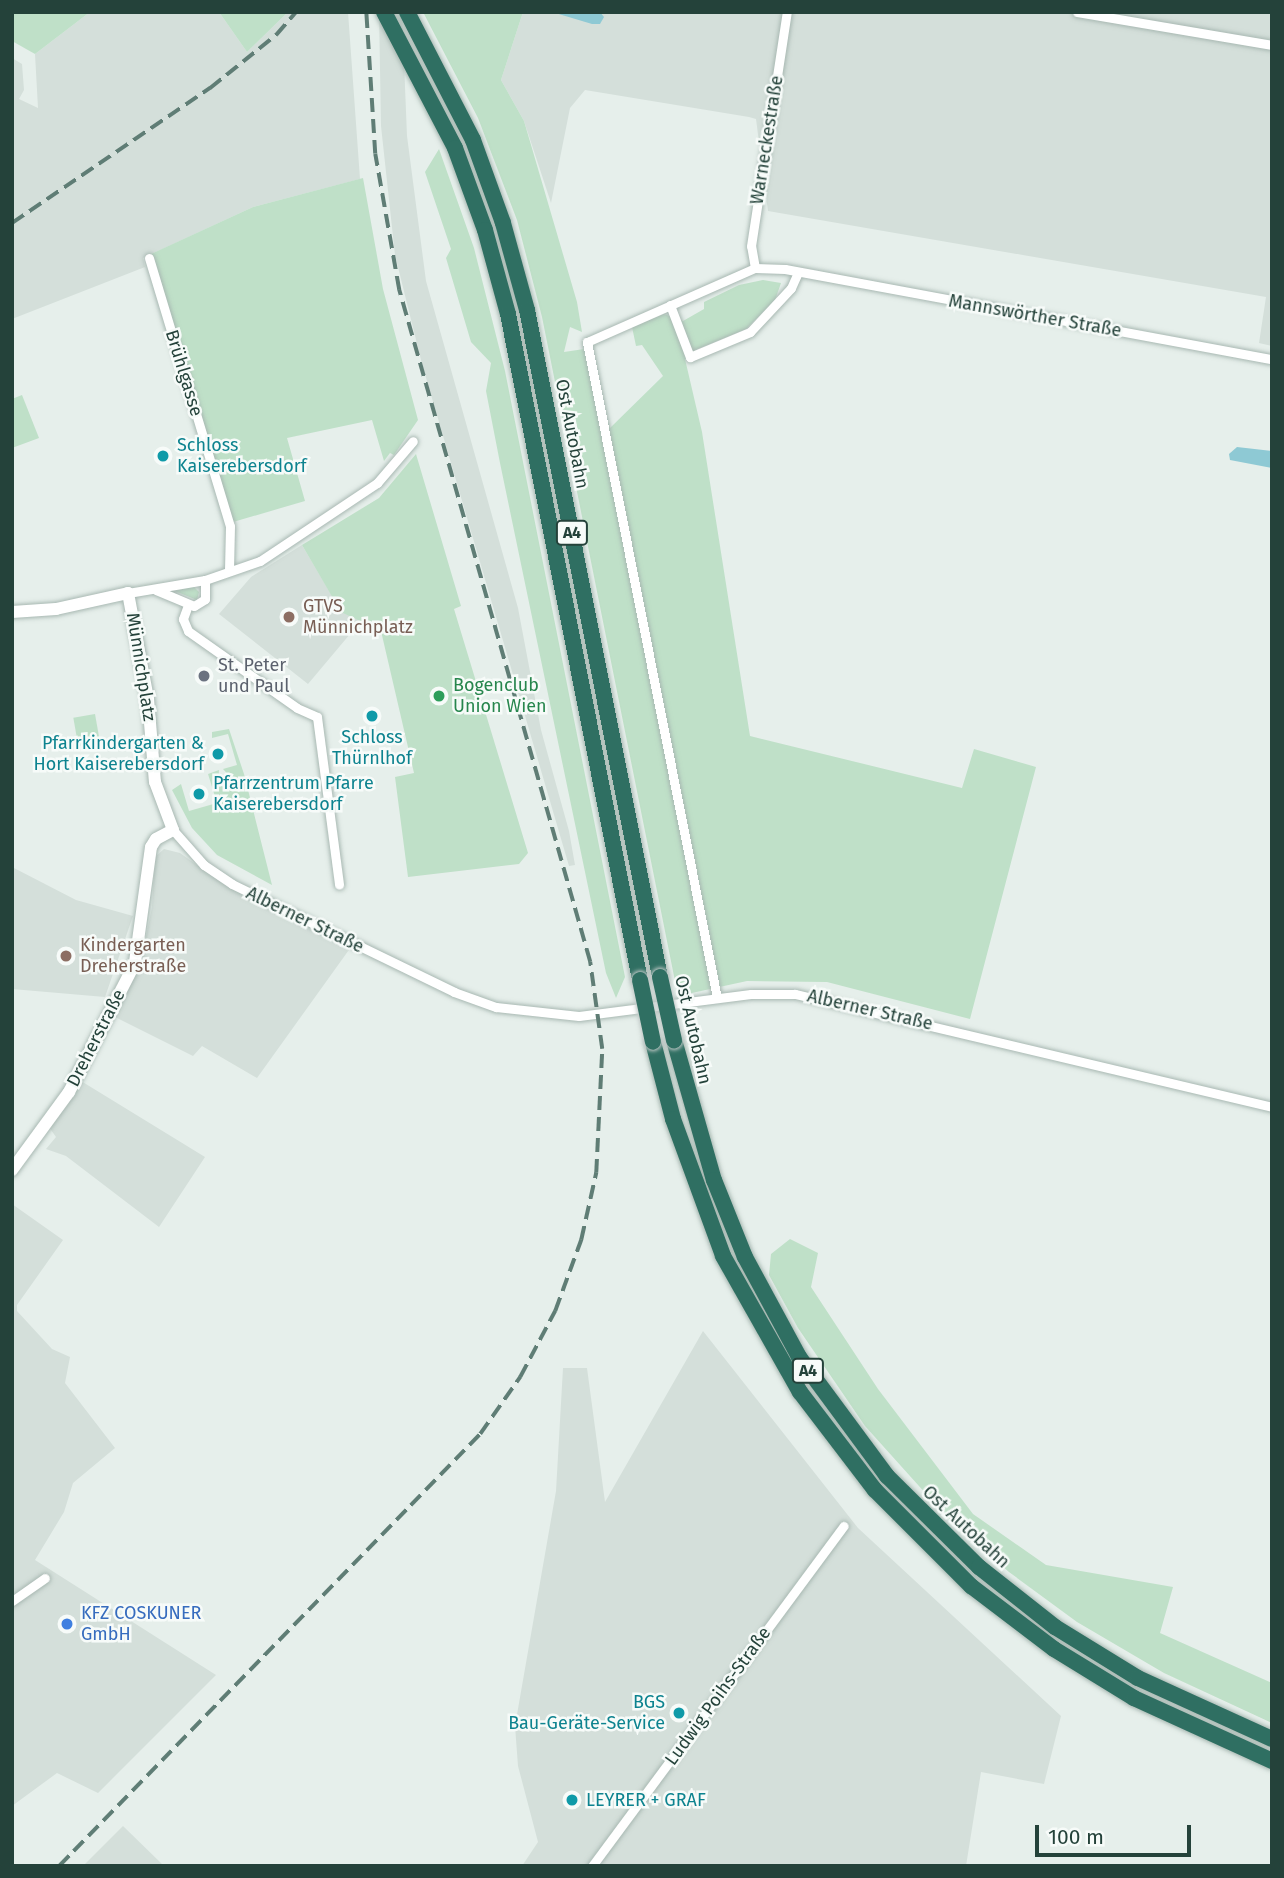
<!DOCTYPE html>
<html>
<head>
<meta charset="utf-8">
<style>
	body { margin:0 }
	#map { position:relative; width:1284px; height:1878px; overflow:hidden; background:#e6efeb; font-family:"Fira Sans",sans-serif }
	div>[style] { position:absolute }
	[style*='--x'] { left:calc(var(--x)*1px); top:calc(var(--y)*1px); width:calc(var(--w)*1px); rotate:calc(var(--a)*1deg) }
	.built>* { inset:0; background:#d4dfda }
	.green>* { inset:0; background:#bfe0c8; transform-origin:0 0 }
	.water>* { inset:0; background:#8ec9d4 }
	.roads { filter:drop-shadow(0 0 2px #a8b8b2) drop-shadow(0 0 2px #a8b8b2) }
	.street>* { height:9px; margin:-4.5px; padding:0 4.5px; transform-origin:4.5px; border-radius:4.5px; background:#fff }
	.secondary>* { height:12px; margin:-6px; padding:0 6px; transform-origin:6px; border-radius:6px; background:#fff }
	.highway>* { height:16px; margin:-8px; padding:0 8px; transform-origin:8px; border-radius:8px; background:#2f6f62 }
	.rail>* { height:3.5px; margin-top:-1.75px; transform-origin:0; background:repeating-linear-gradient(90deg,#5f7d75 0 14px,transparent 0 21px) }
	.bridges { filter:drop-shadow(0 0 2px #c2cac8) drop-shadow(0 0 2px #c2cac8) }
	.highway-bridge>* { height:16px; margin:-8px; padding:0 8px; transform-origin:8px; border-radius:8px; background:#2f6f62 }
	.dots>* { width:19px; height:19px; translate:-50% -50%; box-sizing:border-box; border:4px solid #f7fbf9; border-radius:50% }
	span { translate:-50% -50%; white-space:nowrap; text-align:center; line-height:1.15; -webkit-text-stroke:5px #f7fbf9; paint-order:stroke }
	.shield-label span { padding:2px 5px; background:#f7fbf9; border:2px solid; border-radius:5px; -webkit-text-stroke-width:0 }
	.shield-label { font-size:16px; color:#24423a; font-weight:700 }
	.street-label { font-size:18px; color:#24423a }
	.culture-label { font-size:18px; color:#0d838f }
	.left { translate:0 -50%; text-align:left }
	.right { translate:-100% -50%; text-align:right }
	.education-label { font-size:18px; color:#785e54 }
	.worship-label { font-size:18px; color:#5b616d }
	.leisure-label { font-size:18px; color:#27864d }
	.shop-label { font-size:18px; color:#366cbe }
	.frame { position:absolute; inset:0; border:14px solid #24423a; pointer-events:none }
	.scale { position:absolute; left:1035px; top:1825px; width:156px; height:32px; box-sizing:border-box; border:4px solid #24423a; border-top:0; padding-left:9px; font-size:21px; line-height:24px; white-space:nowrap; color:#24423a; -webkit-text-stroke:5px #f7fbf9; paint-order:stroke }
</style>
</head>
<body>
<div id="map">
	<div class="built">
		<i style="clip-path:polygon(90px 12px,219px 12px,247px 52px,288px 12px,348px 12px,360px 179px,253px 207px,143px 258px,145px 267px,12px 319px,12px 58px,22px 64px,24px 90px,19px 99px,38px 108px,35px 54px)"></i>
		<i style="clip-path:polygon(379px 12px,402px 12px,407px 136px,426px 281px,518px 608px,541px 730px,569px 831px,575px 865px,569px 866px,422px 364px,395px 255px,381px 126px)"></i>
		<i style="clip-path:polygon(523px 12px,1272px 12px,1272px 346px,1259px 343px,1266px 297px,768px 211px,756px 119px,749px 117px,585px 90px,570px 108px,551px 203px,524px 121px,501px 80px)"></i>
		<i style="clip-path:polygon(302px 545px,341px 611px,361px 621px,308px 684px,219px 614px,251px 577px)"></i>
		<i style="clip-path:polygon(164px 849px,180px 853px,229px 888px,351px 947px,257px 1078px,202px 1046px,193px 1056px,113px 1016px,140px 967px,152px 907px,155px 857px)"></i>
		<i style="clip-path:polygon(12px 867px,76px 900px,133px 916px,105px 997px,12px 989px)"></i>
		<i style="clip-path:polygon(81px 1081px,205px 1157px,159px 1227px,66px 1156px,46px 1149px,56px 1137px,49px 1127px)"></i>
		<i style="clip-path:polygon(12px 1204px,63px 1240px,17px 1305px,17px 1311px,52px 1349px,70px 1357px,65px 1383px,115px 1448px,73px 1483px,64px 1512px,35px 1560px,216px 1675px,98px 1793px,57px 1773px,12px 1806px)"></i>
		<i style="clip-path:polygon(703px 1331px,858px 1528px,1061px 1716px,1044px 1784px,981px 1772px,966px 1866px,522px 1866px,538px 1842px,518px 1766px,515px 1726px,556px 1491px,563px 1368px,587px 1368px,605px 1502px)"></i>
		<i style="clip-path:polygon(123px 1826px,164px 1866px,83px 1866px)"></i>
	</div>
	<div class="green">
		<i style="clip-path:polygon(12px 12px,90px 12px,35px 54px,12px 41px)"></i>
		<i style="clip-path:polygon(219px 12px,288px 12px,247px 52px)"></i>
		<i style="clip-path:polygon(423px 12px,523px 12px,501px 80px,524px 121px,577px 302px,582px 332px,570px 327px,564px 352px,584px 349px,610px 428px,663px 376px,642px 345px,636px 346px,632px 327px,664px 314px,683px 321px,704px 309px,704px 302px,739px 285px,763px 280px,781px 283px,775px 300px,746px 329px,695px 350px,685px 359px,702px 432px,750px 736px,962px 788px,974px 749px,1036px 767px,970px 1019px,827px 982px,747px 981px,678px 996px,542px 317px,517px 220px,478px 118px)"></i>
		<i style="clip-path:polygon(439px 149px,474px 248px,505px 371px,625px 977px,616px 998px,606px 973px,500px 463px,486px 391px,491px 363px,471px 342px,446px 258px,451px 249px,425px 172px)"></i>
		<i style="clip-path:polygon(363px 178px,383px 289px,418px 420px,394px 455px,390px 453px,384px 461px,372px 420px,287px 438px,305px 501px,233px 522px,151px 254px,253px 207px)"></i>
		<i style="clip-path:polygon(22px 395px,39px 438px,12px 448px,12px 399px)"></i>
		<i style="clip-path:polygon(416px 454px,461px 606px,454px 609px,528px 853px,519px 864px,408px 877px,395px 777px,414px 773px,381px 631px,341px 612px,302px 545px,379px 498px)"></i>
		<i style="clip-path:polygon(193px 586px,199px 592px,197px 600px,175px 591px)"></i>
		<i style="left:95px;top:714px;width:29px;height:22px;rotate:80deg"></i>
		<i style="clip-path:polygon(229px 729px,244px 774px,272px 885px,217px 855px,192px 828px,172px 790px,181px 784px,189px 811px,217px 803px,208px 774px,219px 770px,218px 784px,227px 789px,233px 780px,223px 769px,237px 765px,228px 734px,212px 738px,212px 732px)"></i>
		<i style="clip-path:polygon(790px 1239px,818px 1253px,811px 1287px,878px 1389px,973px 1514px,1046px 1565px,1173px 1587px,1160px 1633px,1272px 1683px,1272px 1723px,1164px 1673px,1077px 1622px,1009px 1572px,945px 1515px,865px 1426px,798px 1328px,769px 1275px,771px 1254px)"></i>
	</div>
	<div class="water">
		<i style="clip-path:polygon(552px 12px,600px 12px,604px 17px,600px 24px,592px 24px)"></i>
		<i style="clip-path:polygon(1237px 447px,1272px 451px,1272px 468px,1230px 460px,1229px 454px)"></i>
	</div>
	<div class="roads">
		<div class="street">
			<i style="--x:1077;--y:12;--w:198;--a:9.6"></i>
			<i style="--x:149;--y:258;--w:280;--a:73.2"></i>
			<i style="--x:230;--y:526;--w:45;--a:91.3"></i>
			<i style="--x:755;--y:268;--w:22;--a:-100"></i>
			<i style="--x:751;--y:246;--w:237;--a:-81.3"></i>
			<i style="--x:670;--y:305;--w:56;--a:69"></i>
			<i style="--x:690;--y:357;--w:65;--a:-22.6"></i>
			<i style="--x:750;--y:332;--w:60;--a:-47"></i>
			<i style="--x:791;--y:288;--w:17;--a:-66"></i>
			<i style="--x:156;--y:590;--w:41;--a:22.8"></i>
			<i style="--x:194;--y:606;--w:13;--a:-32"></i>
			<i style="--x:205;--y:599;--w:19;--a:-90"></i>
			<i style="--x:128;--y:593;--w:78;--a:-9.6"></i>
			<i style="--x:205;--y:580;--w:58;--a:-19.1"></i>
			<i style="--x:260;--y:561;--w:141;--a:-33.7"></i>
			<i style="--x:377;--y:483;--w:55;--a:-49.4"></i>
			<i style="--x:188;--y:605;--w:15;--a:110"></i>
			<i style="--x:183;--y:619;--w:13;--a:67"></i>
			<i style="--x:188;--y:631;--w:133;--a:35.2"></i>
			<i style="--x:297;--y:708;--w:22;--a:24"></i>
			<i style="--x:317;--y:717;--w:169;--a:82.5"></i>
			<i style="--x:173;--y:830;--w:47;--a:48.5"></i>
			<i style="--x:204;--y:865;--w:34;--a:34"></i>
			<i style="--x:232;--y:884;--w:247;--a:25.9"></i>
			<i style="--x:454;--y:992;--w:45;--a:19.7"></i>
			<i style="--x:496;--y:1007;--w:83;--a:6.2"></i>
			<i style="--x:579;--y:1016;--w:173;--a:-7.3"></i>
			<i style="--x:751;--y:994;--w:44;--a:0"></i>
			<i style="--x:795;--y:994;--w:490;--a:13.3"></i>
			<i style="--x:717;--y:998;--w:669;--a:-101.21"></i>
			<i style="--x:587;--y:342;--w:184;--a:-23.8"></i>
			<i style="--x:755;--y:268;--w:30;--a:2"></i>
			<i style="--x:785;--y:269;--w:495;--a:10.5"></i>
			<i style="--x:12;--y:1601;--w:40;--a:-34.9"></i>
			<i style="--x:592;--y:1866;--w:423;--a:-53.5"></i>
		</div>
		<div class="secondary">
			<i style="--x:12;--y:612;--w:44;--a:-3.9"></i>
			<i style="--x:56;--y:609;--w:74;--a:-12.5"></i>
			<i style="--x:128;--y:593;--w:108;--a:79.3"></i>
			<i style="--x:148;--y:699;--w:83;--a:85.2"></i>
			<i style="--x:155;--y:782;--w:51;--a:69.4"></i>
			<i style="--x:173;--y:830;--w:19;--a:152"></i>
			<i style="--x:156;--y:839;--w:9;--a:122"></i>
			<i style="--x:151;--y:847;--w:117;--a:97.9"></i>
			<i style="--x:135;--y:963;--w:145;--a:117.1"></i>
			<i style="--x:69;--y:1092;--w:97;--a:126.2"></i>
		</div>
		<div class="highway">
			<i style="--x:384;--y:12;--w:153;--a:62.4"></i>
			<i style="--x:455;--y:148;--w:87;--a:69.9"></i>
			<i style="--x:485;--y:230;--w:87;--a:74.7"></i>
			<i style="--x:508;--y:314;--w:679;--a:78.79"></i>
			<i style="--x:407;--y:12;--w:144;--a:62.7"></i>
			<i style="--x:473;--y:140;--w:88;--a:70.1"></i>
			<i style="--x:503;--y:223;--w:90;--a:74.6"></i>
			<i style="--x:527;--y:310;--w:680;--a:78.72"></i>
			<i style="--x:674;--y:1040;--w:146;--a:74.1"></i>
			<i style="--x:714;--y:1180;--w:83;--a:68.1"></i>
			<i style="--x:745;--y:1257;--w:114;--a:61.6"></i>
			<i style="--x:799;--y:1357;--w:148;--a:53.5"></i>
			<i style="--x:887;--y:1476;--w:129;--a:44.7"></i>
			<i style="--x:979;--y:1567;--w:97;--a:38.3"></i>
			<i style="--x:1055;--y:1627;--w:97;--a:31.6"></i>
			<i style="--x:1138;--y:1678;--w:147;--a:24.5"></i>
			<i style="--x:653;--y:1042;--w:80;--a:75.4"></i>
			<i style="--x:673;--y:1119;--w:146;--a:69.9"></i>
			<i style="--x:723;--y:1256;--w:156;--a:60.5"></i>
			<i style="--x:800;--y:1392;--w:123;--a:52.6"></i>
			<i style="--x:875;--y:1490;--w:136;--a:45"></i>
			<i style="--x:971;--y:1586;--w:104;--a:37.2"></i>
			<i style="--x:1054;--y:1649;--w:94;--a:31.5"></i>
			<i style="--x:1134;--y:1698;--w:152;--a:24.5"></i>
		</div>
	</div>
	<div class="rail">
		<i style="--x:12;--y:223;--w:240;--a:-34.3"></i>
		<i style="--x:210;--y:88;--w:85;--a:-38.8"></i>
		<i style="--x:276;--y:35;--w:30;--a:-49"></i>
		<i style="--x:59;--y:1866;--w:603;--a:-45.74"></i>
		<i style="--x:480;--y:1434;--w:70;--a:-54.9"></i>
		<i style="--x:520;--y:1377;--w:75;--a:-62.1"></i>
		<i style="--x:555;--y:1311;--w:76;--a:-69.9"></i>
		<i style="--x:581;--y:1240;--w:69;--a:-77.4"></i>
		<i style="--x:596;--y:1173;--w:124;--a:-87.2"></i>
		<i style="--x:602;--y:1049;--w:88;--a:-97.9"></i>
		<i style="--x:590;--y:962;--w:699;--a:-105.87"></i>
		<i style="--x:399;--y:290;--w:138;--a:-100"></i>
		<i style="--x:375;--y:154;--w:142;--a:-93.6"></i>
	</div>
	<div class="bridges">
		<div class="highway-bridge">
			<i style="--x:660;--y:977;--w:65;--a:77.5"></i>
			<i style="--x:640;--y:980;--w:63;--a:78.2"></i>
		</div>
	</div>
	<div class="dots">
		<i style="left:163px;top:456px;background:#0f9aa8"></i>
		<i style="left:289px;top:617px;background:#8d6e63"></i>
		<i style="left:204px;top:676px;background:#6b7280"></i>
		<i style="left:439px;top:696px;background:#2e9e5b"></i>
		<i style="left:372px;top:716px;background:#0f9aa8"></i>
		<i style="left:218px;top:754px;background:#0f9aa8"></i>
		<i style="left:199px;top:794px;background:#0f9aa8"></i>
		<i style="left:66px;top:956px;background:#8d6e63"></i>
		<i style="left:67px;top:1624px;background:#3f7fe0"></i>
		<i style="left:679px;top:1713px;background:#0f9aa8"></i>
		<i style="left:572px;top:1800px;background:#0f9aa8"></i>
	</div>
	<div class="shield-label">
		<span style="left:572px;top:533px">A4</span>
		<span style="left:808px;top:1371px">A4</span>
	</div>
	<div class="street-label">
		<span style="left:767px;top:140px;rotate:-81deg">Warneckestraße</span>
		<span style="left:1035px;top:316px;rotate:10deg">Mannswörther Straße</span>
		<span style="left:184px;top:373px;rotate:73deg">Brühlgasse</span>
		<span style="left:572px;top:434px;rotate:79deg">Ost Autobahn</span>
		<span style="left:141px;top:667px;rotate:81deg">Münnichplatz</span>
		<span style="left:305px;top:920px;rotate:26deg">Alberner Straße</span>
		<span style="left:870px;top:1010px;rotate:13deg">Alberner Straße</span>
		<span style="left:693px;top:1030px;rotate:77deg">Ost Autobahn</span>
		<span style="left:96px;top:1038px;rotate:-63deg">Dreherstraße</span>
		<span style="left:966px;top:1527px;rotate:43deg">Ost Autobahn</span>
		<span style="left:718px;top:1696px;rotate:-54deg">Ludwig Poihs-Straße</span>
	</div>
	<div class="culture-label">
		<span class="left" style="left:177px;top:456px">Schloss<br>Kaiserebersdorf</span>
		<span style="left:372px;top:748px">Schloss<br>Thürnlhof</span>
		<span class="right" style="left:204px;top:754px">Pfarrkindergarten &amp;<br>Hort Kaiserebersdorf</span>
		<span class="left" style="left:213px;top:794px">Pfarrzentrum Pfarre<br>Kaiserebersdorf</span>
		<span class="right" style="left:665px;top:1713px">BGS<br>Bau-Geräte-Service</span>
		<span class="left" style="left:586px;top:1800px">LEYRER + GRAF</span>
	</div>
	<div class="education-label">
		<span class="left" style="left:303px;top:617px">GTVS<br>Münnichplatz</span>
		<span class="left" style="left:80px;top:956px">Kindergarten<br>Dreherstraße</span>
	</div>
	<div class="worship-label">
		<span class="left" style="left:218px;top:676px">St. Peter<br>und Paul</span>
	</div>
	<div class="leisure-label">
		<span class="left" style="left:453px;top:696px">Bogenclub<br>Union Wien</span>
	</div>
	<div class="shop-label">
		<span class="left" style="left:81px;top:1624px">KFZ COSKUNER<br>GmbH</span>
	</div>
	<div class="frame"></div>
	<div class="scale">100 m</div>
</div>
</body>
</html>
